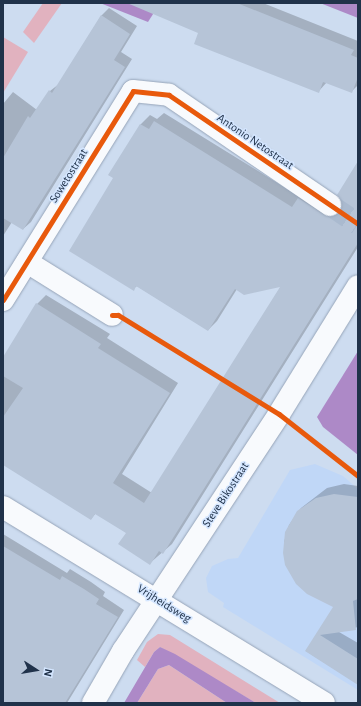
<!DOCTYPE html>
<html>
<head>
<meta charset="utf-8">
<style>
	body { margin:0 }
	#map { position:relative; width:361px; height:706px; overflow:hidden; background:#cddcf0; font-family:"Alegreya Sans",sans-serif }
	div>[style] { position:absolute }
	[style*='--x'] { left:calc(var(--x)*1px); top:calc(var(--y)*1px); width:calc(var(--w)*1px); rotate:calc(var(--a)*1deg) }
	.built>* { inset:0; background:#c0d7f7 }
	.green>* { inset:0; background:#e1b2bf }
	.water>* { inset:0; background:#ad89c7 }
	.shadow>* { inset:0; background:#0003 }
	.building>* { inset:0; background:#b6c4d7 }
	.minor-tunnel>* { height:22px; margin-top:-11px; transform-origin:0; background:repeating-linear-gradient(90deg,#aabacf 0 22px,transparent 0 33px) }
	.roads { filter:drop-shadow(0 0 1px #96a4b8) drop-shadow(0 0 1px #96a4b8) }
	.minor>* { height:22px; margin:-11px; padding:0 11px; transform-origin:11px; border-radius:11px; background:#f8fafd }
	.tertiary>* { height:22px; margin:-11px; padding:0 11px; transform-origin:11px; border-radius:11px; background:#f8fafd }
	.cycleway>* { height:5px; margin:-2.5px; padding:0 2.5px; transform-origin:2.5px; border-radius:2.5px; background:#e8590c }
	span { translate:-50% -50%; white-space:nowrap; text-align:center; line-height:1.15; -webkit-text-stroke:3px #d4e6ff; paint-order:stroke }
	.street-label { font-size:12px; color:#20324a }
	.frame { position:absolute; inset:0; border:4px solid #20324a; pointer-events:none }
	.north { position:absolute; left:16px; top:650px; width:40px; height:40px; -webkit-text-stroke:3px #d4e6ff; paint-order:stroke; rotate:102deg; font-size:11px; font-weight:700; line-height:16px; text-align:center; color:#20324a }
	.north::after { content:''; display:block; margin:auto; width:14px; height:18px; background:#20324a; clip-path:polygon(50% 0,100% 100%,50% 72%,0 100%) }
</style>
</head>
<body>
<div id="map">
	<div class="built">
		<i style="clip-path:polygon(315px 464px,343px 476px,358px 489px,358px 690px,223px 607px,224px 603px,208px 592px,206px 578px,212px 566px,228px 559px,238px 558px,290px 470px)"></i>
	</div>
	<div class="green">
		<i style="clip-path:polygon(43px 3px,62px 3px,34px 43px,23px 32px)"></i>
		<i style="clip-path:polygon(3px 37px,28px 52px,3px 93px)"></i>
		<i style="clip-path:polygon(158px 634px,170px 635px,280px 703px,256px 703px,160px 647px,154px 652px,145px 667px,137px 660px,147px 642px)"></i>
		<i style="clip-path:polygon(169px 665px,227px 703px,137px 703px,158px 669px)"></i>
	</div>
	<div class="water">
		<i style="clip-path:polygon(100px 3px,160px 3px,148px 22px)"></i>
		<i style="clip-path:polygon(320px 3px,358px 3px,358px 18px)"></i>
		<i style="clip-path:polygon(358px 351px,358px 455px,323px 427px,317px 417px)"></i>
		<i style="clip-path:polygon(160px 647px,175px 654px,256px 703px,227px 703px,169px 665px,158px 669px,137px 703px,124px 703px,154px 652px)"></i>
	</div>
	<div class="shadow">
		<i style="clip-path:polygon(166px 3px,263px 3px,358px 41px,358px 85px,351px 92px,327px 82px,318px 92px,199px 32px)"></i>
		<i style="clip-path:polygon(109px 8px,137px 26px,121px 52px,132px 59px,31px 222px,23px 229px,12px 222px,3px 236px,3px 104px,13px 92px,37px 110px,50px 91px,59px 84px,101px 16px)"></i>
		<i style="clip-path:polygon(164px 113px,300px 197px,339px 209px,358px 163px,358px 247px,172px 544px,150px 563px,127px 533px,96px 513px,91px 519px,3px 464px,3px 359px,37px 304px,46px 295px,110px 334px,107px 338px,178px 383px,122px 474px,152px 493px,282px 285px,237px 289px,217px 321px,208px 330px,137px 286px,133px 289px,115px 178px,109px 175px,141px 124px,150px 115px,157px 119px)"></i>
		<i style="clip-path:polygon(344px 484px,358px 486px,358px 627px,339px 632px,358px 643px,358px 684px,306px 651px,335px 607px,285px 558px,284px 542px,289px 525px,301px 508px,327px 488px)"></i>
		<i style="clip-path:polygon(3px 534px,67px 573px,70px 569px,91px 582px,105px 592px,103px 596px,124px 610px,67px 703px,3px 703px)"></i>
	</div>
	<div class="building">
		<i style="clip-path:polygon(127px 3px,237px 3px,354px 50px,351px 55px,358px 58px,358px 77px,352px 93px,323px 82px,319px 93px,194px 44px,198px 33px)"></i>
		<i style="clip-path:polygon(101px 15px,130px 34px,114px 60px,125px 67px,23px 230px,3px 218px,3px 158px,28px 116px,30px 118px,49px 90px,52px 93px)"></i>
		<i style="clip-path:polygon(154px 121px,292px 207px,298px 198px,329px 217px,340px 212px,341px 200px,337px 195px,358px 161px,358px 243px,163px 554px,159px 551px,150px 565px,118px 544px,126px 533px,95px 514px,91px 520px,3px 465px,3px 417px,23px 388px,3px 376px,3px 357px,36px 303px,101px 344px,98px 348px,170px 393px,113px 483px,144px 503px,280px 287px,244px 295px,235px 289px,208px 331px,136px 286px,134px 291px,69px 251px,113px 178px,108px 175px,140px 124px,149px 129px)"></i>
		<i style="clip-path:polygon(334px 494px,358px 497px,358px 599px,353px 601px,356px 630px,320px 635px,358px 659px,358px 685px,305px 651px,333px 607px,307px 594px,296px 584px,285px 565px,283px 553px,285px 532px,297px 511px,316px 498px)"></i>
		<i style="clip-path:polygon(3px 546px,60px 580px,62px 576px,84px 589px,99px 599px,96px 604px,118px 617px,65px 703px,3px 703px)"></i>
	</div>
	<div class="minor-tunnel">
		<i style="--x:330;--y:205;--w:34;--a:34"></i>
	</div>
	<div class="roads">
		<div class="minor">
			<i style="--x:27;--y:262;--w:100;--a:31.9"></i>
			<i style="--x:3;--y:300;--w:246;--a:-58.1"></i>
			<i style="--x:133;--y:91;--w:36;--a:6"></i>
			<i style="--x:169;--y:95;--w:195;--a:34.3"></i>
			<i style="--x:93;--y:703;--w:60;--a:-60"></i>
			<i style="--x:123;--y:651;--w:284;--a:-56.6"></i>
			<i style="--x:279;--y:414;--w:150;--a:-58.3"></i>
		</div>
		<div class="tertiary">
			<i style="--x:3;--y:507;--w:376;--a:31.4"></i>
		</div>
	</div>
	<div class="cycleway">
		<i style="--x:3;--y:300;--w:246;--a:-58.1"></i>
		<i style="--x:133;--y:91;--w:36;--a:6"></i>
		<i style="--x:169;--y:95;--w:229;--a:34.3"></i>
		<i style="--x:112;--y:315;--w:6;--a:0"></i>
		<i style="--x:118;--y:315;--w:189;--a:31.6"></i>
		<i style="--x:279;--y:414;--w:100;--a:38.1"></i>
	</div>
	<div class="street-label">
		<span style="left:255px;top:142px;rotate:34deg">Antonio Netostraat</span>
		<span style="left:69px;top:176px;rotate:-58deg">Sowetostraat</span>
		<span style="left:226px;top:495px;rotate:-57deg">Steve Bikostraat</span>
		<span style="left:164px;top:604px;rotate:32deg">Vrijheidsweg</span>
	</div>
	<div class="frame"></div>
	<div class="north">N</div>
</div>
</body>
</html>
